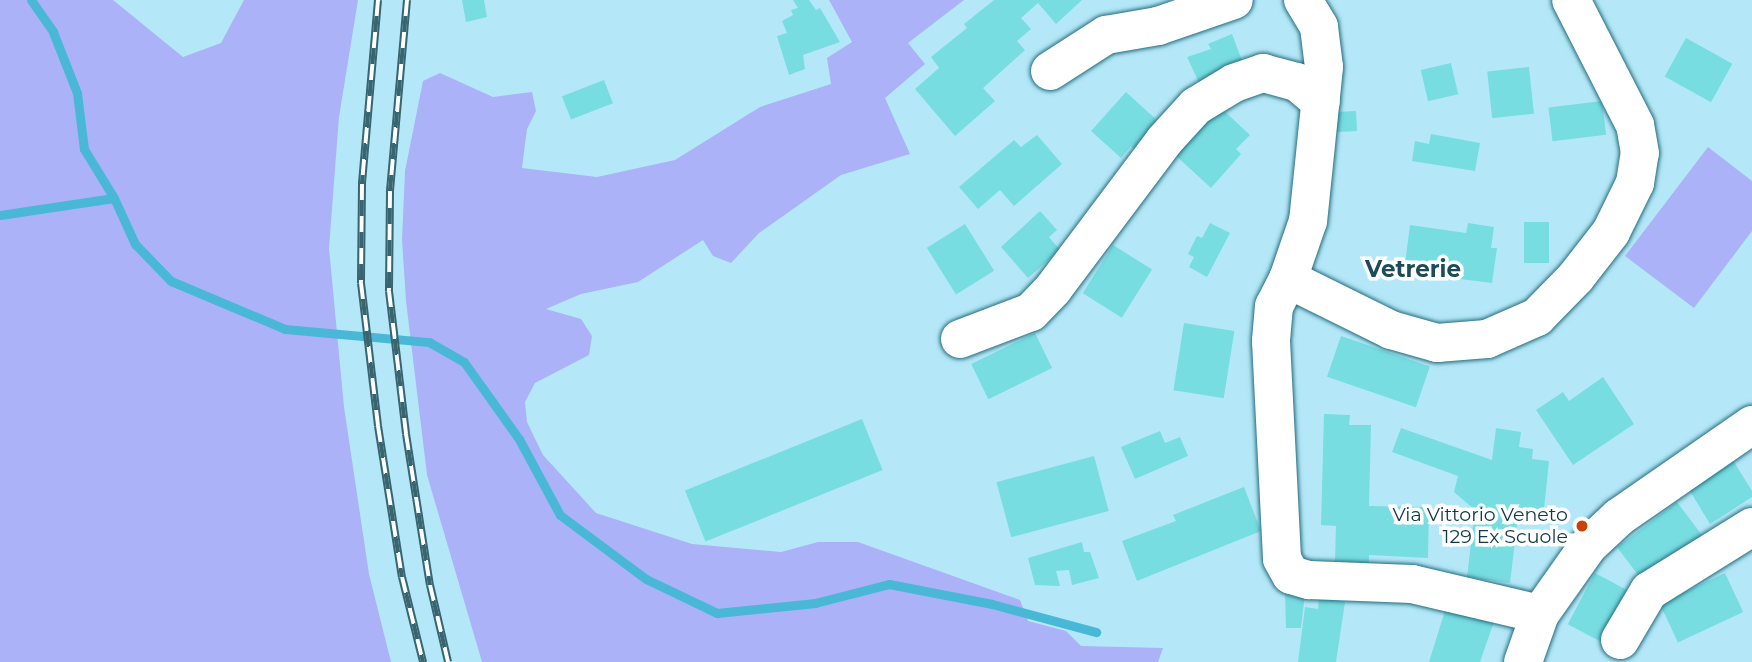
<!DOCTYPE html>
<html>
<head>
<meta charset="utf-8">
<style>
	body { margin:0 }
	#map { position:relative; width:1752px; height:662px; overflow:hidden; background:#b4e8f8; font-family:Montserrat,sans-serif }
	div>[style] { position:absolute }
	[style*='--x'] { left:calc(var(--x)*1px); top:calc(var(--y)*1px); width:calc(var(--w)*1px); rotate:calc(var(--a)*1deg) }
	.green>* { inset:0; background:#abb2f8 }
	.stream>* { height:9px; margin:-4.5px; padding:0 4.5px; transform-origin:4.5px; border-radius:4.5px; background:#48b8d6 }
	.building>* { inset:0; background:#77dde1; transform-origin:0 0 }
	.roads { filter:drop-shadow(0 0 2px #226c7f) drop-shadow(0 0 2px #226c7f) }
	.minor>* { height:38px; margin:-19px; padding:0 19px; transform-origin:19px; border-radius:19px; background:#fff }
	.major>* { height:38px; margin:-19px; padding:0 19px; transform-origin:19px; border-radius:19px; background:#fff }
	.rail>* { height:8px; margin-top:-4px; transform-origin:0; background:repeating-linear-gradient(90deg,#fff 0 16px,#396570 0 32px); box-sizing:border-box; border-block:2px solid #396570 }
	.dots>* { width:19px; height:19px; translate:-50% -50%; box-sizing:border-box; border:4px solid #fff; border-radius:50% }
	span { translate:-50% -50%; white-space:nowrap; text-align:center; line-height:1.15; -webkit-text-stroke:7px #fff; paint-order:stroke }
	.poi-label { font-size:19px; color:#113a44 }
	.right { translate:-100% -50%; text-align:right }
	.quarter-label { font-size:23px; color:#1a4c5a; font-weight:700 }
</style>
</head>
<body>
<div id="map">
	<div class="green">
		<i style="clip-path:polygon(0 0,113px 0,183px 57px,221px 43px,244px 0,358px 0,339px 117px,329px 248px,344px 407px,369px 574px,391px 662px,0 662px)"></i>
		<i style="clip-path:polygon(829px 0,964px 0,908px 43px,925px 64px,885px 98px,910px 154px,841px 175px,759px 233px,731px 263px,713px 256px,703px 240px,638px 282px,581px 294px,546px 309px,581px 319px,592px 336px,589px 355px,535px 383px,525px 402px,527px 422px,543px 455px,596px 513px,692px 544px,781px 552px,818px 542px,858px 542px,1020px 600px,1028px 621px,1066px 631px,1081px 646px,1163px 648px,1158px 662px,482px 662px,427px 475px,406px 301px,402px 240px,405px 171px,423px 81px,440px 73px,493px 97px,532px 92px,536px 111px,527px 129px,522px 168px,597px 177px,675px 160px,760px 107px,831px 84px,827px 58px,852px 42px)"></i>
		<i style="clip-path:polygon(1708px 147px,1752px 181px,1752px 231px,1694px 308px,1625px 256px)"></i>
	</div>
	<div class="stream">
		<i style="--x:31;--y:0;--w:39;--a:55"></i>
		<i style="--x:53;--y:32;--w:66;--a:68.5"></i>
		<i style="--x:77;--y:93;--w:56;--a:82.9"></i>
		<i style="--x:84;--y:149;--w:57;--a:58.5"></i>
		<i style="--x:114;--y:198;--w:51;--a:65.5"></i>
		<i style="--x:135;--y:244;--w:52;--a:45.8"></i>
		<i style="--x:171;--y:281;--w:124;--a:22.8"></i>
		<i style="--x:285;--y:329;--w:145;--a:5.2"></i>
		<i style="--x:429;--y:342;--w:40;--a:29.7"></i>
		<i style="--x:464;--y:362;--w:95;--a:54.5"></i>
		<i style="--x:519;--y:439;--w:86;--a:61.7"></i>
		<i style="--x:560;--y:515;--w:107;--a:36.7"></i>
		<i style="--x:646;--y:579;--w:79;--a:25.6"></i>
		<i style="--x:717;--y:613;--w:99;--a:-5.8"></i>
		<i style="--x:815;--y:603;--w:76;--a:-14.4"></i>
		<i style="--x:889;--y:584;--w:105;--a:11"></i>
		<i style="--x:992;--y:604;--w:108;--a:15.1"></i>
		<i style="--x:0;--y:215;--w:115;--a:-8.5"></i>
	</div>
	<div class="building">
		<i style="clip-path:polygon(462px 0,484px 0,487px 17px,466px 22px)"></i>
		<i style="clip-path:polygon(793px 0,809px 0,816px 10px,820px 8px,840px 42px,803px 55px,805px 69px,789px 75px,777px 36px,787px 33px,782px 21px,793px 15px,791px 10px,798px 8px)"></i>
		<i style="clip-path:polygon(994px 0,1082px 0,1056px 24px,1038px 3px,1021px 18px,1031px 29px,1017px 41px,1025px 50px,983px 88px,995px 101px,955px 136px,915px 89px,939px 68px,931px 57px,967px 28px,964px 24px)"></i>
		<i style="clip-path:polygon(1232px 34px,1244px 66px,1201px 87px,1187px 57px,1211px 49px,1208px 44px)"></i>
		<i style="left:1686px;top:38px;width:53px;height:44px;rotate:29deg"></i>
		<i style="left:1451px;top:63px;width:32px;height:31px;rotate:77deg"></i>
		<i style="left:1529px;top:67px;width:47px;height:42px;rotate:84deg"></i>
		<i style="left:604px;top:80px;width:25px;height:45px;rotate:69deg"></i>
		<i style="clip-path:polygon(1126px 92px,1159px 122px,1134px 149px,1131px 146px,1121px 158px,1091px 131px)"></i>
		<i style="left:1602px;top:101px;width:34px;height:54px;rotate:83deg"></i>
		<i style="clip-path:polygon(1218px 105px,1250px 135px,1236px 149px,1241px 154px,1211px 188px,1174px 154px)"></i>
		<i style="left:1356px;top:111px;width:20px;height:25px;rotate:87deg"></i>
		<i style="clip-path:polygon(1431px 134px,1480px 143px,1475px 171px,1412px 161px,1415px 141px,1429px 144px)"></i>
		<i style="clip-path:polygon(1037px 135px,1062px 164px,1014px 206px,1000px 190px,978px 209px,959px 187px,1014px 140px,1021px 147px)"></i>
		<i style="clip-path:polygon(1040px 211px,1057px 230px,1049px 237px,1060px 250px,1028px 278px,1001px 247px)"></i>
		<i style="left:1524px;top:222px;width:25px;height:41px"></i>
		<i style="clip-path:polygon(1210px 223px,1230px 233px,1207px 277px,1189px 267px,1194px 257px,1188px 254px,1197px 236px,1202px 238px)"></i>
		<i style="clip-path:polygon(1468px 223px,1494px 227px,1491px 248px,1497px 248px,1492px 283px,1404px 272px,1410px 225px,1466px 233px)"></i>
		<i style="left:965px;top:224px;width:55px;height:45px;rotate:58deg"></i>
		<i style="left:1113px;top:245px;width:46px;height:57px;rotate:32deg"></i>
		<i style="left:1184px;top:323px;width:51px;height:68px;rotate:9deg"></i>
		<i style="left:1035px;top:333px;width:39px;height:71px;rotate:64deg"></i>
		<i style="left:1341px;top:336px;width:94px;height:43px;rotate:19deg"></i>
		<i style="clip-path:polygon(1603px 377px,1634px 424px,1573px 465px,1536px 410px,1563px 392px,1569px 401px)"></i>
		<i style="clip-path:polygon(1324px 414px,1350px 415px,1349px 425px,1371px 425px,1369px 506px,1429px 507px,1428px 558px,1369px 555px,1369px 563px,1335px 561px,1336px 526px,1321px 525px)"></i>
		<i style="left:862px;top:419px;width:55px;height:191px;rotate:68deg"></i>
		<i style="clip-path:polygon(1401px 428px,1492px 460px,1496px 428px,1521px 432px,1519px 447px,1533px 449px,1532px 459px,1549px 461px,1543px 519px,1518px 516px,1510px 583px,1467px 577px,1475px 510px,1454px 492px,1458px 476px,1392px 452px)"></i>
		<i style="clip-path:polygon(1160px 431px,1165px 443px,1180px 437px,1188px 456px,1135px 479px,1121px 447px)"></i>
		<i style="left:1094px;top:456px;width:57px;height:101px;rotate:75deg"></i>
		<i style="clip-path:polygon(1731px 457px,1752px 491px,1752px 497px,1710px 524px,1687px 486px)"></i>
		<i style="clip-path:polygon(1244px 487px,1261px 531px,1137px 581px,1122px 541px,1176px 521px,1173px 515px)"></i>
		<i style="left:1677px;top:502px;width:50px;height:75px;rotate:53deg"></i>
		<i style="clip-path:polygon(1082px 542px,1084px 552px,1090px 552px,1099px 578px,1072px 585px,1069px 570px,1056px 571px,1060px 586px,1035px 585px,1028px 558px)"></i>
		<i style="left:1595px;top:573px;width:44px;height:58px;rotate:28deg"></i>
		<i style="left:1725px;top:573px;width:43px;height:72px;rotate:65deg"></i>
		<i style="clip-path:polygon(1285px 593px,1305px 594px,1301px 628px,1286px 628px)"></i>
		<i style="clip-path:polygon(1319px 598px,1345px 602px,1336px 662px,1298px 662px,1305px 607px,1318px 609px)"></i>
		<i style="clip-path:polygon(1448px 601px,1496px 616px,1480px 662px,1429px 662px)"></i>
	</div>
	<div class="roads">
		<div class="minor">
			<i style="--x:1303;--y:0;--w:31;--a:59"></i>
			<i style="--x:1319;--y:27;--w:40;--a:82.9"></i>
			<i style="--x:1324;--y:67;--w:155;--a:95.9"></i>
			<i style="--x:1308;--y:221;--w:61;--a:109"></i>
			<i style="--x:1288;--y:279;--w:30;--a:117"></i>
			<i style="--x:1274;--y:306;--w:35;--a:95"></i>
			<i style="--x:1271;--y:341;--w:218;--a:87.1"></i>
			<i style="--x:1282;--y:559;--w:18;--a:61"></i>
			<i style="--x:1291;--y:575;--w:19;--a:16"></i>
			<i style="--x:1309;--y:580;--w:103;--a:2.2"></i>
			<i style="--x:1412;--y:584;--w:131;--a:13.2"></i>
			<i style="--x:1050;--y:71;--w:67;--a:-32.7"></i>
			<i style="--x:1106;--y:35;--w:53;--a:-9.8"></i>
			<i style="--x:1158;--y:26;--w:80;--a:-18.9"></i>
			<i style="--x:1288;--y:279;--w:115;--a:26.3"></i>
			<i style="--x:1391;--y:330;--w:48;--a:15.8"></i>
			<i style="--x:1437;--y:343;--w:50;--a:-4.6"></i>
			<i style="--x:1487;--y:339;--w:55;--a:-23.7"></i>
			<i style="--x:1537;--y:317;--w:56;--a:-45.7"></i>
			<i style="--x:1576;--y:277;--w:57;--a:-52.1"></i>
			<i style="--x:1611;--y:232;--w:55;--a:-63.9"></i>
			<i style="--x:1635;--y:183;--w:30;--a:-81"></i>
			<i style="--x:1640;--y:153;--w:28;--a:-100"></i>
			<i style="--x:1635;--y:125;--w:140;--a:-117.1"></i>
			<i style="--x:960;--y:339;--w:76;--a:-20.8"></i>
			<i style="--x:1031;--y:312;--w:32;--a:-46"></i>
			<i style="--x:1053;--y:289;--w:185;--a:-53.1"></i>
			<i style="--x:1164;--y:141;--w:47;--a:-47.6"></i>
			<i style="--x:1196;--y:106;--w:44;--a:-31.2"></i>
			<i style="--x:1234;--y:83;--w:31;--a:-19"></i>
			<i style="--x:1263;--y:73;--w:35;--a:15"></i>
			<i style="--x:1297;--y:82;--w:31;--a:40"></i>
			<i style="--x:1620;--y:640;--w:57;--a:-59.4"></i>
			<i style="--x:1649;--y:591;--w:121;--a:-31.9"></i>
		</div>
		<div class="major">
			<i style="--x:1523;--y:662;--w:51;--a:-70.5"></i>
			<i style="--x:1540;--y:614;--w:83;--a:-54.8"></i>
			<i style="--x:1588;--y:546;--w:42;--a:-43.1"></i>
			<i style="--x:1619;--y:517;--w:162;--a:-34.7"></i>
		</div>
	</div>
	<div class="rail">
		<i style="--x:378;--y:0;--w:185;--a:95"></i>
		<i style="--x:362;--y:184;--w:99;--a:90.6"></i>
		<i style="--x:361;--y:283;--w:144;--a:83.2"></i>
		<i style="--x:378;--y:426;--w:153;--a:81"></i>
		<i style="--x:402;--y:577;--w:88;--a:76.1"></i>
		<i style="--x:407;--y:0;--w:193;--a:95.1"></i>
		<i style="--x:390;--y:192;--w:99;--a:90.6"></i>
		<i style="--x:389;--y:291;--w:144;--a:83.2"></i>
		<i style="--x:406;--y:434;--w:153;--a:81"></i>
		<i style="--x:430;--y:585;--w:79;--a:76.8"></i>
	</div>
	<div class="dots">
		<i style="left:1582px;top:526px;background:#c94304"></i>
	</div>
	<div class="poi-label">
		<span class="right" style="left:1568px;top:526px">Via Vittorio Veneto<br>129 Ex Scuole</span>
	</div>
	<div class="quarter-label">
		<span style="left:1413px;top:269px">Vetrerie</span>
	</div>
</div>
</body>
</html>
